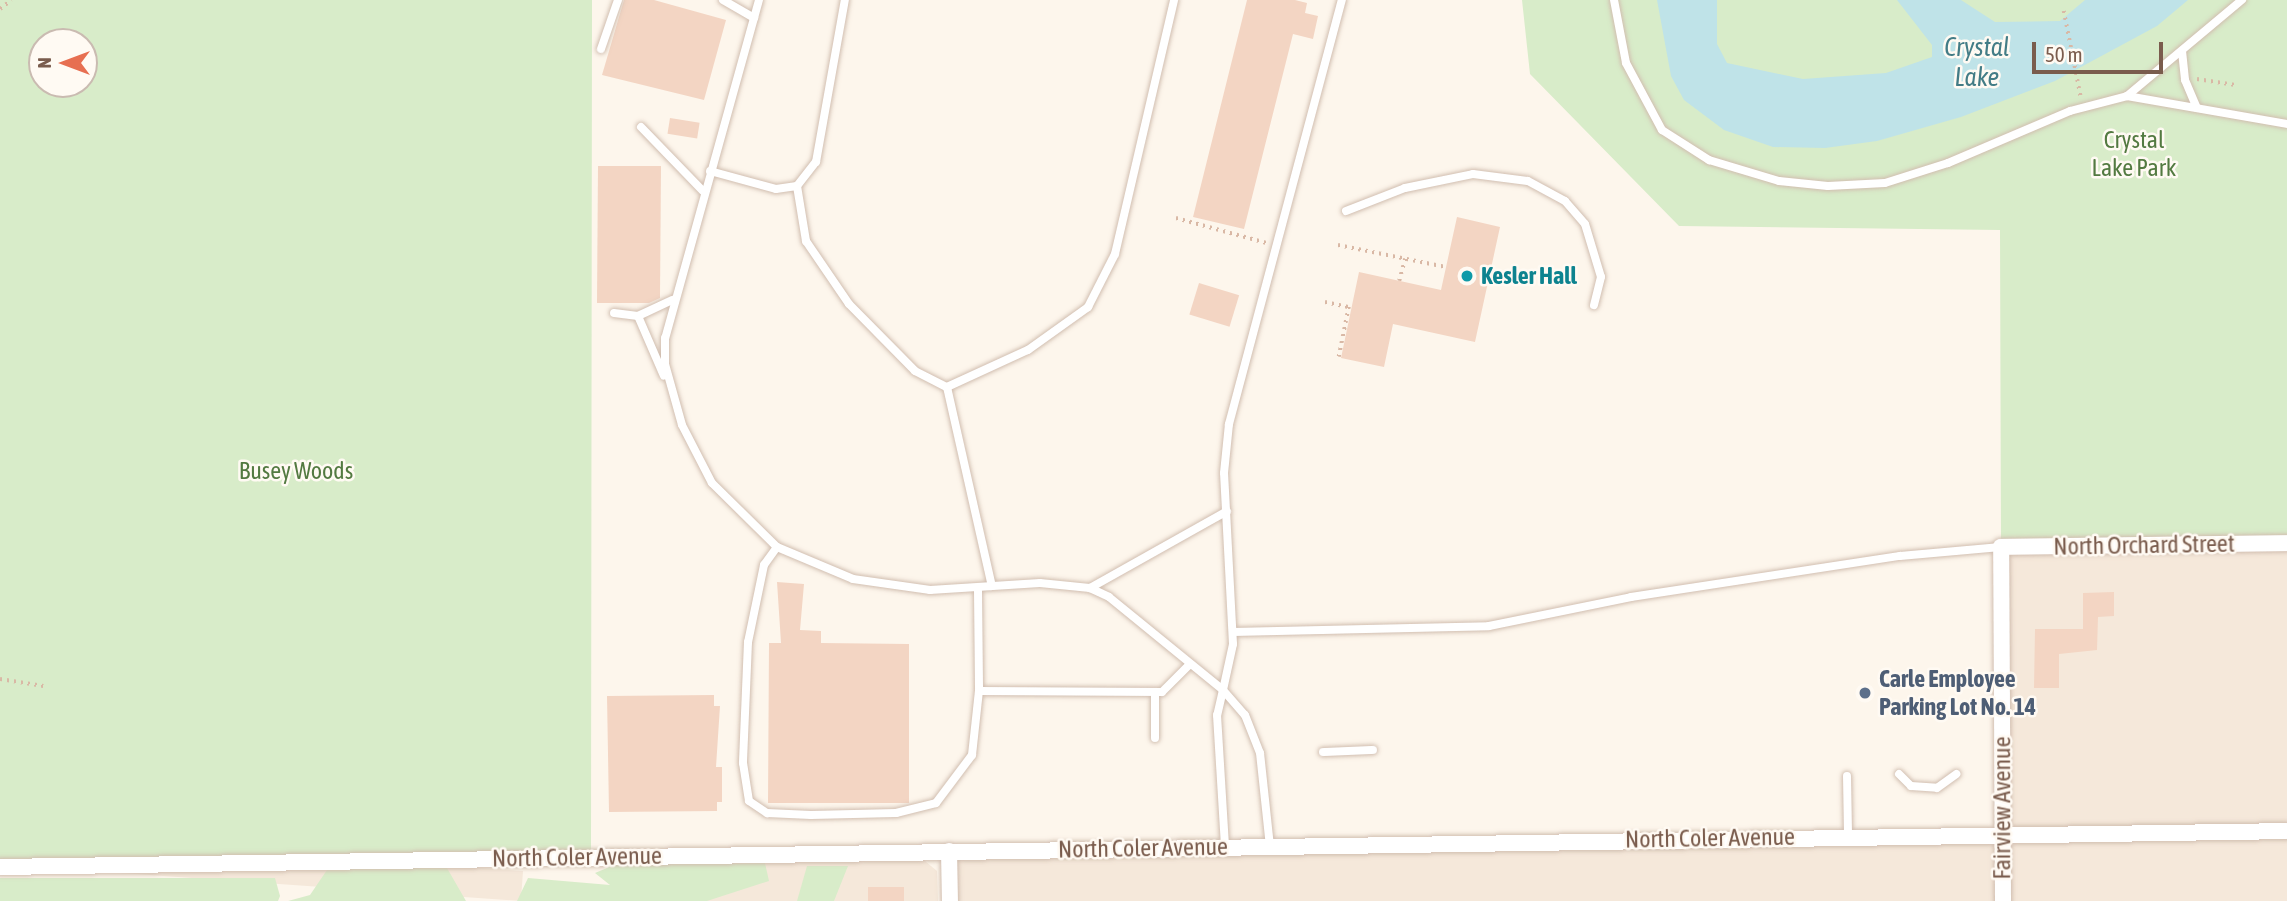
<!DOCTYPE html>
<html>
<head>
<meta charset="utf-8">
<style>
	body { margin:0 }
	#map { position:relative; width:2287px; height:901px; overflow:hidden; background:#fdf6ec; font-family:"Asap Condensed",sans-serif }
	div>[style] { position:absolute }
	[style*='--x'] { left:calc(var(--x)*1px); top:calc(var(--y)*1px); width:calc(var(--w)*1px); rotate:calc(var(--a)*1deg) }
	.residential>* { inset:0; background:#f5e8da; transform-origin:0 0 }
	.green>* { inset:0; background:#d8ecc9 }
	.water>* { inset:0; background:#bfe3e8 }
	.building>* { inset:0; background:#f3d5c3; transform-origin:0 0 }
	.path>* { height:3.5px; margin-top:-1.75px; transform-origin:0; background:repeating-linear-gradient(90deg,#d9b8a5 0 2px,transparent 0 7px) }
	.roads { filter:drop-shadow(0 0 2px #d1beb0) drop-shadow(0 0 2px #d1beb0) }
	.lane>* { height:8px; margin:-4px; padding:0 4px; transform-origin:4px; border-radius:4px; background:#fff }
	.street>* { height:16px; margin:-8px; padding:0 8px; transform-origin:8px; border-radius:8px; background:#fff }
	.dots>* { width:19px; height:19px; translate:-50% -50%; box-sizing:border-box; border:4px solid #fffaf3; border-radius:50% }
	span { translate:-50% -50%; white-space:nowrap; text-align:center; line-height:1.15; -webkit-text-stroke:5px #fffaf3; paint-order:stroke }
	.park-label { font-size:24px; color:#537a41 }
	.culture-label { font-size:24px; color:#0d838f; font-weight:700 }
	.left { translate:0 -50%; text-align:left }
	.street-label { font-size:24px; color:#7a5c4d }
	.service-label { font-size:24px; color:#4e5e75; font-weight:700 }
	.water-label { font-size:26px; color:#437c86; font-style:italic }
	.north { position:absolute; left:28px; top:28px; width:70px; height:70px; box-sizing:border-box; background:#fffaf3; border:2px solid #cabbb1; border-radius:50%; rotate:270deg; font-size:19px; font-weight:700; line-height:28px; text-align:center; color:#7a5c4d }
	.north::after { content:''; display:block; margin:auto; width:24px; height:32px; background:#e76f51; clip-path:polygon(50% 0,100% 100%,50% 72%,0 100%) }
	.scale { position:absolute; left:2032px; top:42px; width:131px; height:32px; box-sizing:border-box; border:4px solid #7a5c4d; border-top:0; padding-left:9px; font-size:21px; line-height:24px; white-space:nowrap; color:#7a5c4d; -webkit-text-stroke:5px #fffaf3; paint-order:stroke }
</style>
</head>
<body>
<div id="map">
	<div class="residential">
		<i style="clip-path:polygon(2287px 543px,2287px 901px,949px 901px,949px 851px,2002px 834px,2001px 547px)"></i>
		<i style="clip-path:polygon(919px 856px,937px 871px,938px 901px,661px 901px,661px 860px)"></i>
		<i style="left:523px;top:871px;width:30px;height:523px;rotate:94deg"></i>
	</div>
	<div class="green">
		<i style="clip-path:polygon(evenodd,0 0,592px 0,591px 857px,0 867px,0 0,42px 42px,84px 42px,84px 84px,42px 84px,42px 42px)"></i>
		<i style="clip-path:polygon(1522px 0,2287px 0,2287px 537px,2001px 547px,2000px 230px,1679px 226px,1530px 74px)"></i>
		<i style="clip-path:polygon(765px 863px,769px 881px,707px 901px,517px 901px,528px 878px,610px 885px,595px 873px,614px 865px)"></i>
		<i style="clip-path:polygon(807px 866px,848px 866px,834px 901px,797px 901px)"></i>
		<i style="clip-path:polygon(329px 867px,447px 868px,466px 901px,288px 901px,310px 895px)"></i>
		<i style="clip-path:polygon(0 878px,275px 878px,280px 896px,278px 901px,0 901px)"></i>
	</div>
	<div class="water">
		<i style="clip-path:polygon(1657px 0,1717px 0,1717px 44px,1727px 63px,1803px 79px,1886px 73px,1932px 57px,1932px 45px,1897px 0,1961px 0,1995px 22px,2060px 21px,2085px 0,2188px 0,2157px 26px,2055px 81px,1961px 117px,1877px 141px,1825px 148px,1773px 147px,1724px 130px,1684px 100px,1671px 76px)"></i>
	</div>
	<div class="building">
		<i style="clip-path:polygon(624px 0,654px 0,726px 20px,704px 100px,602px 75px)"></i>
		<i style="clip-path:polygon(1247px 0,1295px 0,1307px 3px,1305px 13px,1318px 16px,1313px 39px,1293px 34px,1244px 229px,1193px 217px)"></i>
		<i style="left:670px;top:118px;width:30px;height:16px;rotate:9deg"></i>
		<i style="clip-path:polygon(598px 166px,661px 166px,660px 298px,649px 303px,597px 303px)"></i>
		<i style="clip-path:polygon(1457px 217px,1500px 227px,1475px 342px,1393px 324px,1384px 367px,1341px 358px,1359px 272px,1441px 290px)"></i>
		<i style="left:1199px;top:283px;width:42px;height:33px;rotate:17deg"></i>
		<i style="clip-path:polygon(777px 582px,804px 584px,800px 630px,821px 631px,821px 643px,909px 644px,909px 803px,768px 803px,769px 643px,781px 643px)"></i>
		<i style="clip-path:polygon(2114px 592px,2114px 616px,2098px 617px,2097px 650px,2059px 654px,2059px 688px,2034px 688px,2035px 629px,2083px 629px,2083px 593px)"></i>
		<i style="clip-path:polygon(714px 695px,714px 706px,720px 706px,716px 767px,722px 767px,722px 802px,717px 802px,717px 811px,609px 812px,607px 696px)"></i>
		<i style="left:868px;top:887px;width:36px;height:14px"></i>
	</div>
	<div class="path">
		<i style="--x:0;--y:9;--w:14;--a:-39"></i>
		<i style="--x:2064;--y:11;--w:89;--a:78.9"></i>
		<i style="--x:2197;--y:79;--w:39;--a:9"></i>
		<i style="--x:1176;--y:218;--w:94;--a:15.4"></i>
		<i style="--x:1338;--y:245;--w:110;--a:11.5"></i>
		<i style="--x:1399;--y:281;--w:23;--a:-75"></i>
		<i style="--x:1325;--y:302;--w:25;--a:12"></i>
		<i style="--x:1349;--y:307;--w:51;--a:101.3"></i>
		<i style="--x:0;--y:679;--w:44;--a:9.2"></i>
	</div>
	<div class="roads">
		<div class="lane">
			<i style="--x:723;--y:0;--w:36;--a:30"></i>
			<i style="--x:759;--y:0;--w:351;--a:105.5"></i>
			<i style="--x:665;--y:338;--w:26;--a:90"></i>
			<i style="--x:665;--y:364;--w:63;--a:74.4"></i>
			<i style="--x:682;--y:425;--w:65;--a:62.7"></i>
			<i style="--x:712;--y:483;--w:91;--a:44.6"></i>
			<i style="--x:777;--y:547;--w:82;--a:22.8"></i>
			<i style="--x:853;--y:579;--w:78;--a:8.1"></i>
			<i style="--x:930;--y:590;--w:110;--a:-3.6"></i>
			<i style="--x:1040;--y:583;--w:50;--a:5.7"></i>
			<i style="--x:1090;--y:588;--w:21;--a:25"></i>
			<i style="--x:1109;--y:597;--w:147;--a:39.2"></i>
			<i style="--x:1223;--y:690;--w:47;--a:-77.7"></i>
			<i style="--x:1233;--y:644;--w:171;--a:-93"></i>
			<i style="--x:1224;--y:473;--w:49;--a:-84.2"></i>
			<i style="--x:1229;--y:424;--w:439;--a:-75.1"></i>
			<i style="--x:1614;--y:0;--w:64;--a:79.2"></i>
			<i style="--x:1626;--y:63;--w:76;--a:61.8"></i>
			<i style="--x:1662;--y:130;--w:56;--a:32.6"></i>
			<i style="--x:1709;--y:160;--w:73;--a:16.7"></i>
			<i style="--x:1779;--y:181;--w:49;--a:5.8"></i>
			<i style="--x:1828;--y:186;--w:57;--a:-3"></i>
			<i style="--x:1885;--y:183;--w:66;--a:-17.6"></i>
			<i style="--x:1948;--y:163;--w:133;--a:-23.1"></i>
			<i style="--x:2070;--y:111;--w:59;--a:-14.7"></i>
			<i style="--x:2127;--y:96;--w:162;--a:9.9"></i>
			<i style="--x:601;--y:49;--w:52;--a:-70.9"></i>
			<i style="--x:2182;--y:51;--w:29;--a:84"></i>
			<i style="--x:2185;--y:80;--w:30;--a:67"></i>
			<i style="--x:2127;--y:96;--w:150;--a:-39.9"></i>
			<i style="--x:641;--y:127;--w:89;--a:45.9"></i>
			<i style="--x:710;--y:171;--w:68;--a:15.3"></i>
			<i style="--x:776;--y:189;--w:21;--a:-8"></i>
			<i style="--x:797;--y:186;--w:31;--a:-52"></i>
			<i style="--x:816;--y:162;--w:165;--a:-79.9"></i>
			<i style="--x:797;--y:186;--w:56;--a:80.7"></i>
			<i style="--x:806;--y:241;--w:76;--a:55.7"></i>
			<i style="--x:849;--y:304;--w:94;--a:45.4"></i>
			<i style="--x:915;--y:371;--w:36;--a:27"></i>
			<i style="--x:947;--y:387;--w:89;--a:-24.6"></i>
			<i style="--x:1028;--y:350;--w:74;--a:-35.6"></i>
			<i style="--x:1088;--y:307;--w:59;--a:-63"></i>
			<i style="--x:1115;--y:254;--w:261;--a:-76.9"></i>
			<i style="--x:1346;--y:211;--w:63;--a:-21.3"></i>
			<i style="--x:1405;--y:188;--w:69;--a:-11.6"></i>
			<i style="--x:1473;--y:174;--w:55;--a:7.3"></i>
			<i style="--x:1528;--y:181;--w:42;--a:28.4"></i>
			<i style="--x:1565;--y:201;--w:30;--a:49"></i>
			<i style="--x:1585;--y:224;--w:55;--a:73.2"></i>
			<i style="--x:1601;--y:277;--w:29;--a:104"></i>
			<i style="--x:614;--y:313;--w:24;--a:7"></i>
			<i style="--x:638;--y:316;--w:65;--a:66.6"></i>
			<i style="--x:638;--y:316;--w:38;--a:-25"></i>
			<i style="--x:947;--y:387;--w:204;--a:77.3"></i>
			<i style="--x:777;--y:547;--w:22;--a:126"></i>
			<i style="--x:764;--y:565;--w:79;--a:101.7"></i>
			<i style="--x:748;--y:642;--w:121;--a:92.4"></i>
			<i style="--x:743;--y:763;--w:38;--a:81"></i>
			<i style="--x:749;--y:801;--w:22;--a:34"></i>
			<i style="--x:767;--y:813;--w:44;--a:2.6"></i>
			<i style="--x:811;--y:815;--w:85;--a:-1.3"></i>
			<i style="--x:896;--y:813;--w:41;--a:-14"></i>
			<i style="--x:936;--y:803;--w:60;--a:-53.1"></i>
			<i style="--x:972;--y:755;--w:64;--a:-83.8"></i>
			<i style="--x:1090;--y:588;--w:157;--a:-29.3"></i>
			<i style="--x:978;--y:591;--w:100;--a:89.4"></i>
			<i style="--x:979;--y:691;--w:183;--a:0.3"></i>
			<i style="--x:1162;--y:692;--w:38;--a:-45"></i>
			<i style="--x:1233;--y:632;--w:256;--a:-1.3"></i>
			<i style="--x:1489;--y:626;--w:145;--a:-11.5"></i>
			<i style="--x:1631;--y:597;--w:272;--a:-8.7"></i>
			<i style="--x:1900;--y:556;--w:101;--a:-5.1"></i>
			<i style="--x:1223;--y:690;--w:33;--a:49"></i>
			<i style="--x:1245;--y:715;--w:41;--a:68.5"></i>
			<i style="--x:1260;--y:753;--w:94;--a:83.9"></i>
			<i style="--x:1223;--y:690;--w:26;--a:103"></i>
			<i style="--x:1217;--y:715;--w:132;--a:86.5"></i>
			<i style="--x:1155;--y:692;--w:46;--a:90"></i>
			<i style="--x:1323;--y:752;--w:50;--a:-2.3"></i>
			<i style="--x:1899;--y:774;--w:17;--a:45"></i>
			<i style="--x:1911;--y:786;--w:26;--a:4"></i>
			<i style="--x:1937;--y:788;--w:24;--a:-36"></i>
			<i style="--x:1847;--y:776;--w:60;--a:89"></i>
		</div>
		<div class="street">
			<i style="--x:949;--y:851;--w:50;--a:88.9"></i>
			<i style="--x:0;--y:867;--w:2287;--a:-0.9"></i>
			<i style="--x:2003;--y:901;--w:354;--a:-90.3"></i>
			<i style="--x:2001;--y:547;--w:286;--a:-0.8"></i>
		</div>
	</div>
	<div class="dots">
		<i style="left:1467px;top:276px;background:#0f9aa8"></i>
		<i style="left:1865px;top:693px;background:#5c6f8a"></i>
	</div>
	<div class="park-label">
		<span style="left:2134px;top:154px">Crystal<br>Lake Park</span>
		<span style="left:296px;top:471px">Busey Woods</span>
	</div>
	<div class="culture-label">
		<span class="left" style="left:1481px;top:276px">Kesler Hall</span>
	</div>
	<div class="street-label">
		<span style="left:2144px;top:545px;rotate:-1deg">North Orchard Street</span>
		<span style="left:2002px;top:808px;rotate:-90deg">Fairview Avenue</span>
		<span style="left:1710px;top:838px;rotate:-1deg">North Coler Avenue</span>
		<span style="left:1143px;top:848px;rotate:-1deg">North Coler Avenue</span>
		<span style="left:577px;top:857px;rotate:-1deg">North Coler Avenue</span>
	</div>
	<div class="service-label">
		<span class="left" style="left:1879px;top:693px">Carle Employee<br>Parking Lot No. 14</span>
	</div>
	<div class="water-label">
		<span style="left:1977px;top:63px">Crystal<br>Lake</span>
	</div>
	<div class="north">N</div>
	<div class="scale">50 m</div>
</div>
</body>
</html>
